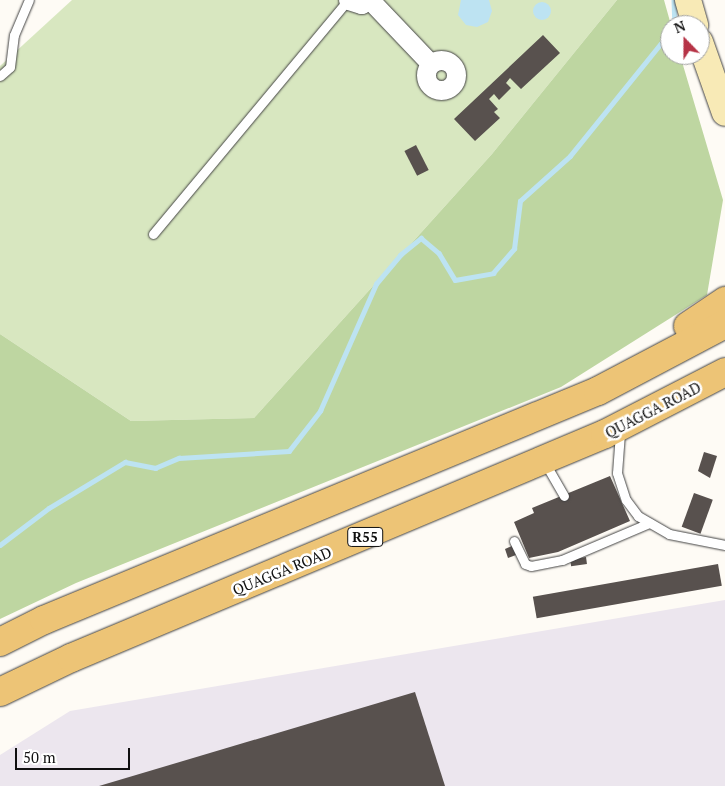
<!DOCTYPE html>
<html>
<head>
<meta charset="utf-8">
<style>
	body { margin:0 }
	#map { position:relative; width:725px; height:786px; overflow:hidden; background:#fefbf5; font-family:"PT Serif",serif }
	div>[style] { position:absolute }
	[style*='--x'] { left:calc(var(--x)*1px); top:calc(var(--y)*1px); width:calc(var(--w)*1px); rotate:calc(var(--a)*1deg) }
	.industrial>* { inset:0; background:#ece6ee }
	.green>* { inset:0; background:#d8e7c0 }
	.forest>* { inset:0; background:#bed6a1 }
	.water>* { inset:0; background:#bde3f2 }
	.round { border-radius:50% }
	.stream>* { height:4.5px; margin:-2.25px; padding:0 2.25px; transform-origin:2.25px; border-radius:2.25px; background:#bde3f2 }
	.building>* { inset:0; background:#58514e; transform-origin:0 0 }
	.roads { filter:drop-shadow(0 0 1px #434343) drop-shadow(0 0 1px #434343) }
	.lane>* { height:9px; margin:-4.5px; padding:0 4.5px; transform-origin:4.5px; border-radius:4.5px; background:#fff }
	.street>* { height:19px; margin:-9.5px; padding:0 9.5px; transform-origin:9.5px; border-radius:9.5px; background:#fff }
	.street>.ring { margin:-9.5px; padding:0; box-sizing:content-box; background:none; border:19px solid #fff; border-radius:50% }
	.secondary>* { height:26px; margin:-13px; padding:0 13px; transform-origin:13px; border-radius:13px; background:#f8eab6 }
	.primary>* { height:28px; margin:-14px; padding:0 14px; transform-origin:14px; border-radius:14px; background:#edc476 }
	span { translate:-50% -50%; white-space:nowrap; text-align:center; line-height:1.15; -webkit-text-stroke:5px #fff; paint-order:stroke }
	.shield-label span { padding:1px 4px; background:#fff; border:1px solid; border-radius:4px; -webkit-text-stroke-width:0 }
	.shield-label { font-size:14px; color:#101010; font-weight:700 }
	.street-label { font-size:15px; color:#101010 }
	.north { position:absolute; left:660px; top:15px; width:50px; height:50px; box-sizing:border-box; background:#fff; border:1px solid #9f9f9f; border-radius:50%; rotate:338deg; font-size:14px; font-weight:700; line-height:20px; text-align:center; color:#101010 }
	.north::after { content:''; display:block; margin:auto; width:18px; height:22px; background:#b63346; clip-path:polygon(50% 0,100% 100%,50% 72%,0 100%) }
	.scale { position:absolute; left:15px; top:748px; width:115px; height:22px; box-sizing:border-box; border:2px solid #101010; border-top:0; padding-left:6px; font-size:15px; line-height:18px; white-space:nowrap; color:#101010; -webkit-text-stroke:4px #fff; paint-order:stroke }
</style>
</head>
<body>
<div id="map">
	<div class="industrial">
		<i style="clip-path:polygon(725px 600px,725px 786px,0 786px,0 755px,70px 711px)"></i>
	</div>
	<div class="green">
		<i style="clip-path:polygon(72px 0,617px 0,492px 154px,254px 418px,131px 421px,0 334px,0 66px)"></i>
	</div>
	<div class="forest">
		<i style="clip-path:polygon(617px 0,664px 0,671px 25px,670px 55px,680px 55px,723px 200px,707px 295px,561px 387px,76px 583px,0 619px,0 334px,131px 421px,254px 418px,492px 154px)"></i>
	</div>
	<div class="water">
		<i style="clip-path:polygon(461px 0,489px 0,492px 11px,488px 22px,477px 27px,466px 25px,458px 15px)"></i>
		<i class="round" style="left:533px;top:2px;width:18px;height:18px"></i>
	</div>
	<div class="stream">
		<i style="--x:674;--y:0;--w:25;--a:88"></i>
		<i style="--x:0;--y:545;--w:61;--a:-37.1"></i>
		<i style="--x:49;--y:508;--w:89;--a:-31.2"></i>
		<i style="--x:125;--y:462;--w:31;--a:11"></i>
		<i style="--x:155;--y:468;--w:26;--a:-23"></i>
		<i style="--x:179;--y:458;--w:110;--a:-3.6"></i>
		<i style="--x:289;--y:451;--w:51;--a:-52.2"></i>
		<i style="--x:320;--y:411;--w:139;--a:-66.2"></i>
		<i style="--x:376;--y:284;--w:38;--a:-50"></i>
		<i style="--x:400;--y:255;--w:27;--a:-39"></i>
		<i style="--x:421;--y:238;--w:23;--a:40"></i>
		<i style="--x:439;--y:253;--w:31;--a:59"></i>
		<i style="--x:455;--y:280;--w:39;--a:-10"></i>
		<i style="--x:493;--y:273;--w:32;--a:-49"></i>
		<i style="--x:514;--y:249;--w:48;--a:-82.9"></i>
		<i style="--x:520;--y:201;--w:67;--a:-42"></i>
		<i style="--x:570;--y:156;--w:159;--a:-51.1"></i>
	</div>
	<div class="building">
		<i style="clip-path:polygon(543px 35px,560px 53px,521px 89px,510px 78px,506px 83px,511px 88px,499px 100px,494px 94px,489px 99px,498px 109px,494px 112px,500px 118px,475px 141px,454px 119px)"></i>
		<i style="left:416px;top:145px;width:28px;height:13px;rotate:63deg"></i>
		<i style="clip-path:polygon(704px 452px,717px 456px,710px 478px,698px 471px)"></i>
		<i style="clip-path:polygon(610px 476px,630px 521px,558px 552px,529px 558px,514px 522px,534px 513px,532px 508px)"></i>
		<i style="left:694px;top:493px;width:20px;height:36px;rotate:20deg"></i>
		<i style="clip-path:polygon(512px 546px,516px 555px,508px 558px,505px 549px)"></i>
		<i style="left:586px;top:557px;width:7px;height:16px;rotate:82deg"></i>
		<i style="left:718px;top:564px;width:22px;height:188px;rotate:80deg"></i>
		<i style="clip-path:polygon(415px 692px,445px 786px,99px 786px)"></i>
	</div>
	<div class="roads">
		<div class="lane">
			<i style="--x:0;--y:76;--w:13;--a:-42"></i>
			<i style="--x:10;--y:67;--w:32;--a:-83"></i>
			<i style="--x:14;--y:35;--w:38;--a:-67"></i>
			<i style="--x:153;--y:234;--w:305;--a:-50.2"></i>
			<i style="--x:620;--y:433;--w:40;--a:94.3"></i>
			<i style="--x:617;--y:473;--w:28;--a:72"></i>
			<i style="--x:626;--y:500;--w:20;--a:53"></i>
			<i style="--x:638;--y:516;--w:36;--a:30"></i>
			<i style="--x:669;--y:534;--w:57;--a:11.1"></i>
			<i style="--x:545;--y:463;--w:38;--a:60"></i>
			<i style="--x:514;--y:541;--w:25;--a:64"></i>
			<i style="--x:525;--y:564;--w:6;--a:18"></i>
			<i style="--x:531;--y:566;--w:32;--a:-11"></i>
			<i style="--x:562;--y:560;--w:95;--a:-23"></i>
		</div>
		<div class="street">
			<i style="--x:348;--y:0;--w:14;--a:17"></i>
			<i style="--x:361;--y:4;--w:10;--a:-24"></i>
			<i style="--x:370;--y:0;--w:88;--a:46.4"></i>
			<i class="ring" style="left:426px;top:60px;width:11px;height:11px"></i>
		</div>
		<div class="secondary">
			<i style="--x:688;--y:0;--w:26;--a:74"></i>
			<i style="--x:700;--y:42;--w:75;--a:70.6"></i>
		</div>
		<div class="primary">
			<i style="--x:688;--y:326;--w:45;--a:-34"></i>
			<i style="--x:0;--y:642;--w:49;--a:-26.6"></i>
			<i style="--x:44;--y:620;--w:599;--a:-22.46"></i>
			<i style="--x:598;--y:391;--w:144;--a:-27.8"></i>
			<i style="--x:0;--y:692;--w:79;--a:-25.6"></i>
			<i style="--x:71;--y:658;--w:579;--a:-22.76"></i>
			<i style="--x:605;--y:434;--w:135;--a:-27.3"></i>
		</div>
	</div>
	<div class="shield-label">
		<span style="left:365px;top:537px">R55</span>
	</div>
	<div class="street-label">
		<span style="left:653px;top:410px;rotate:-27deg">QUAGGA ROAD</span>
		<span style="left:282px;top:571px;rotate:-22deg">QUAGGA ROAD</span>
	</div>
	<div class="north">N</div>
	<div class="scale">50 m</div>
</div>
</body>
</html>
